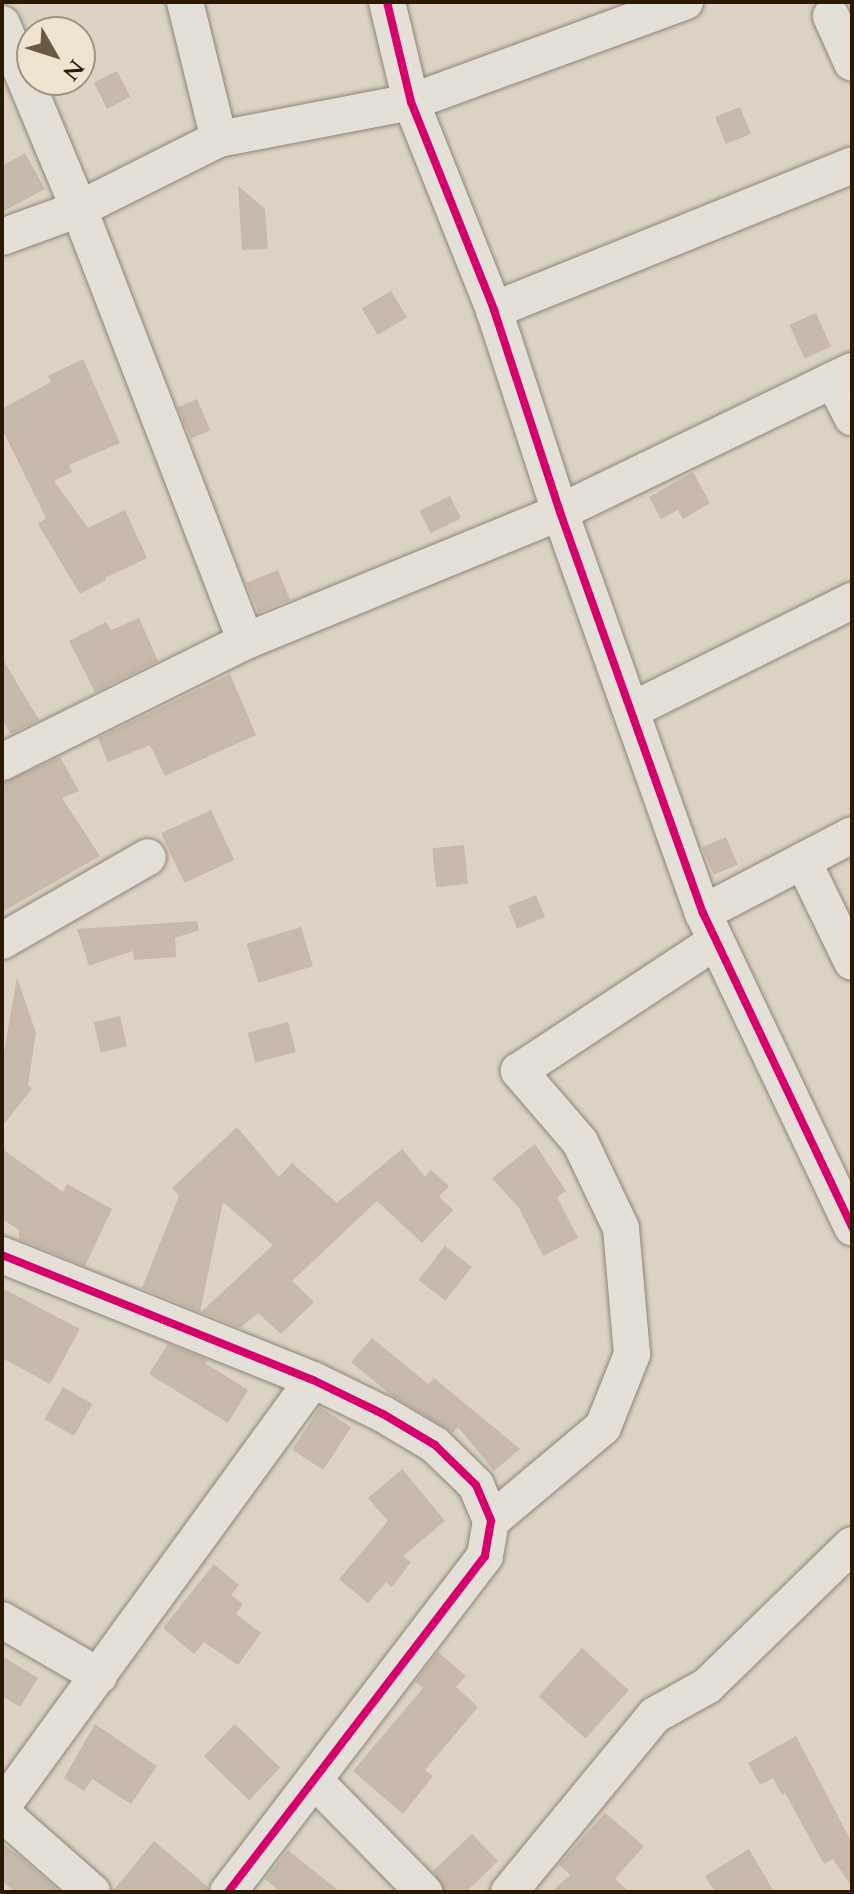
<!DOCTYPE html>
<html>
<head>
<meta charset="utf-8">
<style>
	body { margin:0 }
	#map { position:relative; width:854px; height:1894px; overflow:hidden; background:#dcd3c4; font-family:Cardo,serif }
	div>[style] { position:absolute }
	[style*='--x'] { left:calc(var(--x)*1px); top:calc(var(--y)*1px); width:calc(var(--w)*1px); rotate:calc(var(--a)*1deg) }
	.building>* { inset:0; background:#c7b9ab; transform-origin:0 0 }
	.roads { filter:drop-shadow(0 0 2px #8d8579) drop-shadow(0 0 2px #8d8579) }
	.street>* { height:36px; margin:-18px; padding:0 18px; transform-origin:18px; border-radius:18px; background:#e4e0d8 }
	.cycleway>* { height:8px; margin:-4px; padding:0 4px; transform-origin:4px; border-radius:4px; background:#d6006c }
	span { translate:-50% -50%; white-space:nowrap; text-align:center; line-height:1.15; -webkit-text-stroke:7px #efe4d2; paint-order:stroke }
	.frame { position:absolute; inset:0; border:4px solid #2c1900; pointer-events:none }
	.north { position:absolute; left:16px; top:16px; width:80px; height:80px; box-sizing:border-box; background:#efe4d2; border:2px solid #a1937e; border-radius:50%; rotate:129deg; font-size:22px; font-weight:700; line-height:32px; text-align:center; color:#2c1900 }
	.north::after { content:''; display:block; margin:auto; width:28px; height:36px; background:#6a5a45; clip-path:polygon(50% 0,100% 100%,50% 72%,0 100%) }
</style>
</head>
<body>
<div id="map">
	<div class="building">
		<i style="left:117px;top:71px;width:29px;height:26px;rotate:63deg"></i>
		<i style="left:740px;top:107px;width:29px;height:27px;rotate:68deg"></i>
		<i style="clip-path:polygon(25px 153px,45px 189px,2px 212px,2px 166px)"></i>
		<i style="clip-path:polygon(238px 186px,265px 209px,268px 249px,242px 250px)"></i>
		<i style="left:391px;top:291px;width:31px;height:34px;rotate:59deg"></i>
		<i style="left:816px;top:313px;width:37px;height:29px;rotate:66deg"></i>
		<i style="clip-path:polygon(83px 359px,120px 443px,69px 465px,72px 472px,54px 481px,88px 528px,125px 510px,147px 558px,105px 578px,106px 580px,80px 594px,38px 524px,46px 518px,2px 429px,2px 409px,51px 382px,48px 376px)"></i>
		<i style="left:197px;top:399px;width:34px;height:21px;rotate:67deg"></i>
		<i style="clip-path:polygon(693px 472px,710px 503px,683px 519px,678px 510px,661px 519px,649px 497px)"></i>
		<i style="left:450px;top:496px;width:25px;height:34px;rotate:64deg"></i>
		<i style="left:278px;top:570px;width:32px;height:34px;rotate:68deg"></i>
		<i style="clip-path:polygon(139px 618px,158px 661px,95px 692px,69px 641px,106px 622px,111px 630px)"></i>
		<i style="clip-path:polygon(2px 658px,39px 720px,11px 734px,2px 719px)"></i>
		<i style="clip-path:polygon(230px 674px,256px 735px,165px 776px,150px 745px,108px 762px,98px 738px)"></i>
		<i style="clip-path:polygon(60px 757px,79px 791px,62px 798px,100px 856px,2px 912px,2px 783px)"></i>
		<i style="left:211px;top:810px;width:55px;height:55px;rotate:65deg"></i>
		<i style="left:726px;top:837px;width:30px;height:26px;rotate:67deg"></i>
		<i style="left:464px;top:845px;width:39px;height:32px;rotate:84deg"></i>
		<i style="left:536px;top:895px;width:24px;height:30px;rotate:68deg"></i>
		<i style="clip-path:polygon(197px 921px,199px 930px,175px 938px,176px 957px,134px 960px,133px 951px,89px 966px,77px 929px)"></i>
		<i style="left:301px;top:927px;width:41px;height:57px;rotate:73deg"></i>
		<i style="clip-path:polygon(17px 977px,36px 1033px,28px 1085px,32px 1089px,2px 1126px,2px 1064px)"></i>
		<i style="left:120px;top:1016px;width:31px;height:27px;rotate:77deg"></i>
		<i style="left:288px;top:1022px;width:31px;height:42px;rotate:75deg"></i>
		<i style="clip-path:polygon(237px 1127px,279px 1177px,292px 1163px,337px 1203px,402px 1149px,425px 1177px,431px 1170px,449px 1186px,439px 1197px,453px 1210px,422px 1243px,377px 1201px,292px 1281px,314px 1302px,281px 1334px,258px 1313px,240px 1328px,201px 1312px,273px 1245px,223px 1202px,200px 1312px,142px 1288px,179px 1196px,172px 1188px)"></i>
		<i style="clip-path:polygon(535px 1144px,566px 1191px,557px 1197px,578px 1238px,543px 1256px,519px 1208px,492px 1178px)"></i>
		<i style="clip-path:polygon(2px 1149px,63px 1192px,67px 1184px,112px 1209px,85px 1266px,19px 1239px,19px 1230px,2px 1219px)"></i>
		<i style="left:445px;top:1246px;width:34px;height:43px;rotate:38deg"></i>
		<i style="clip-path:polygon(2px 1288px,80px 1329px,50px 1384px,2px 1358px)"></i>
		<i style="clip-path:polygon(372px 1338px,428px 1384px,434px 1378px,520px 1449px,494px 1471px,458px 1427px,453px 1433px,390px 1394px,351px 1362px)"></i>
		<i style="clip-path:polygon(168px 1344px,208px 1360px,205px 1363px,248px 1390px,228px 1423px,149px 1374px)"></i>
		<i style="left:63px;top:1387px;width:34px;height:37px;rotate:30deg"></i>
		<i style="left:320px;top:1407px;width:37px;height:51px;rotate:33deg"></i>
		<i style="clip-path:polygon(402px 1469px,445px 1521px,403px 1556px,411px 1562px,392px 1587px,386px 1582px,368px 1603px,339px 1579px,388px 1521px,368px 1498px)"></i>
		<i style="clip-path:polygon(214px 1564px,239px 1585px,231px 1595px,243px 1604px,236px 1614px,261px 1633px,238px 1665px,204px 1642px,194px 1654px,163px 1628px)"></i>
		<i style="left:582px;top:1648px;width:63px;height:65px;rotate:42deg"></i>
		<i style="clip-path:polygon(438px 1652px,466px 1676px,456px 1687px,478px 1707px,425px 1770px,433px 1776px,403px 1814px,353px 1771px,423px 1688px,415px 1682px)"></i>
		<i style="clip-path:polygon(2px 1656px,38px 1678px,20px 1707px,2px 1696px)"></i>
		<i style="clip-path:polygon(95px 1724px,157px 1766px,131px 1804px,92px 1779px,84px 1791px,64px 1778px)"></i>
		<i style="left:235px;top:1724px;width:63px;height:45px;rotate:44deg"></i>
		<i style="clip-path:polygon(796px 1736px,852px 1843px,852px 1887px,833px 1859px,824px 1864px,785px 1793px,782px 1795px,773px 1778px,760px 1785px,748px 1763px)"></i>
		<i style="clip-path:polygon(605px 1813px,644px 1846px,615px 1879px,629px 1892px,551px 1892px,570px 1875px,559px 1864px)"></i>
		<i style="clip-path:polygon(472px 1834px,498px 1861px,466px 1892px,444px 1892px,433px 1871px)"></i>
		<i style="clip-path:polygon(154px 1841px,208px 1887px,207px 1892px,112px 1892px)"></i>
		<i style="clip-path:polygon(2px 1843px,24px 1860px,60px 1892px,15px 1892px,2px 1881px)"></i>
		<i style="clip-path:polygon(749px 1849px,774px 1892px,715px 1892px,705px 1876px)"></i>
		<i style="clip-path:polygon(288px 1850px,340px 1892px,280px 1892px,265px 1879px)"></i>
	</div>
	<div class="roads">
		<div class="street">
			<i style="--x:185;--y:2;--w:141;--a:76.1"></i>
			<i style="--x:387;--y:2;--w:103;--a:76.5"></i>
			<i style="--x:411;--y:102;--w:224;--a:68.2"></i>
			<i style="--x:494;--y:310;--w:213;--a:71.9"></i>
			<i style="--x:560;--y:512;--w:426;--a:70.4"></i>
			<i style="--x:703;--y:913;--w:348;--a:64.6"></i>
			<i style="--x:831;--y:16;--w:51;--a:65.9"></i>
			<i style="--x:2;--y:24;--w:200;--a:67.4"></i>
			<i style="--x:79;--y:209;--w:463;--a:68.9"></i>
			<i style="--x:2;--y:237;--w:82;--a:-20"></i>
			<i style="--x:79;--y:209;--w:157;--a:-26.6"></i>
			<i style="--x:219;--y:139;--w:196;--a:-10.9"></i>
			<i style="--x:411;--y:102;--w:292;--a:-20.1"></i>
			<i style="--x:494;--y:310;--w:386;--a:-22"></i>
			<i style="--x:833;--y:380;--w:42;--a:62.8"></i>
			<i style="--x:632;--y:710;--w:246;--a:-26.4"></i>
			<i style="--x:2;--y:762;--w:272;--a:-26.4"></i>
			<i style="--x:246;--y:641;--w:339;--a:-22.3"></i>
			<i style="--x:560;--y:512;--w:324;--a:-25.8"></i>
			<i style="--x:803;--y:861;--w:112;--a:64.1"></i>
			<i style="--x:703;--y:913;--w:168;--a:-27.6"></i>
			<i style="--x:2;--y:941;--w:168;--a:-29.9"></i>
			<i style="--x:2;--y:1255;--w:335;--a:21.9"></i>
			<i style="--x:313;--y:1380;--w:78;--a:25.9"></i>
			<i style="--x:383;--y:1414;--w:61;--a:30.8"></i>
			<i style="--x:435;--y:1445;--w:57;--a:44.3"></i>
			<i style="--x:476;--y:1485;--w:39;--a:67"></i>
			<i style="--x:491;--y:1521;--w:36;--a:100"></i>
			<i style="--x:485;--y:1556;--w:423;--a:127.4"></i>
			<i style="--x:491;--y:1521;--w:146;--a:-40"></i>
			<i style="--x:603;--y:1427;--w:79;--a:-68.3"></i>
			<i style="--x:632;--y:1354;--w:126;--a:-95"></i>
			<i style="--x:621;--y:1228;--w:95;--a:-115.5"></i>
			<i style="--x:580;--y:1142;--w:94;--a:-130.7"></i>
			<i style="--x:519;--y:1071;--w:236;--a:-33.4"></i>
			<i style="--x:2;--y:1620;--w:112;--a:30"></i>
			<i style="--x:315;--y:1781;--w:156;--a:45.5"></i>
			<i style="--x:2;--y:1807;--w:528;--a:-53.93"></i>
			<i style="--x:2;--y:1813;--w:120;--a:41.3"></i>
			<i style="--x:509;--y:1892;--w:229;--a:-50.5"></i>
			<i style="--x:655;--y:1715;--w:60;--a:-29.1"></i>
			<i style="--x:707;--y:1686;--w:202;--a:-44.2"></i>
		</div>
	</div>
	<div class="cycleway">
		<i style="--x:387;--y:2;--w:103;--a:76.5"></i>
		<i style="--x:411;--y:102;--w:224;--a:68.2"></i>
		<i style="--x:494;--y:310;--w:213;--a:71.9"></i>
		<i style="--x:560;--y:512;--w:426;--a:70.4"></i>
		<i style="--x:703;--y:913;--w:348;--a:64.6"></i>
		<i style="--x:2;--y:1255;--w:335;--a:21.9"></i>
		<i style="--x:313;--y:1380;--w:78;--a:25.9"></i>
		<i style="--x:383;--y:1414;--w:61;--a:30.8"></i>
		<i style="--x:435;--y:1445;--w:57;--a:44.3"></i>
		<i style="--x:476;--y:1485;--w:39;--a:67"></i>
		<i style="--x:491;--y:1521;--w:36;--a:100"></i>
		<i style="--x:485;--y:1556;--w:423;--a:127.4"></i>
	</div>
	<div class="frame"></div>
	<div class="north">N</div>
</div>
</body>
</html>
